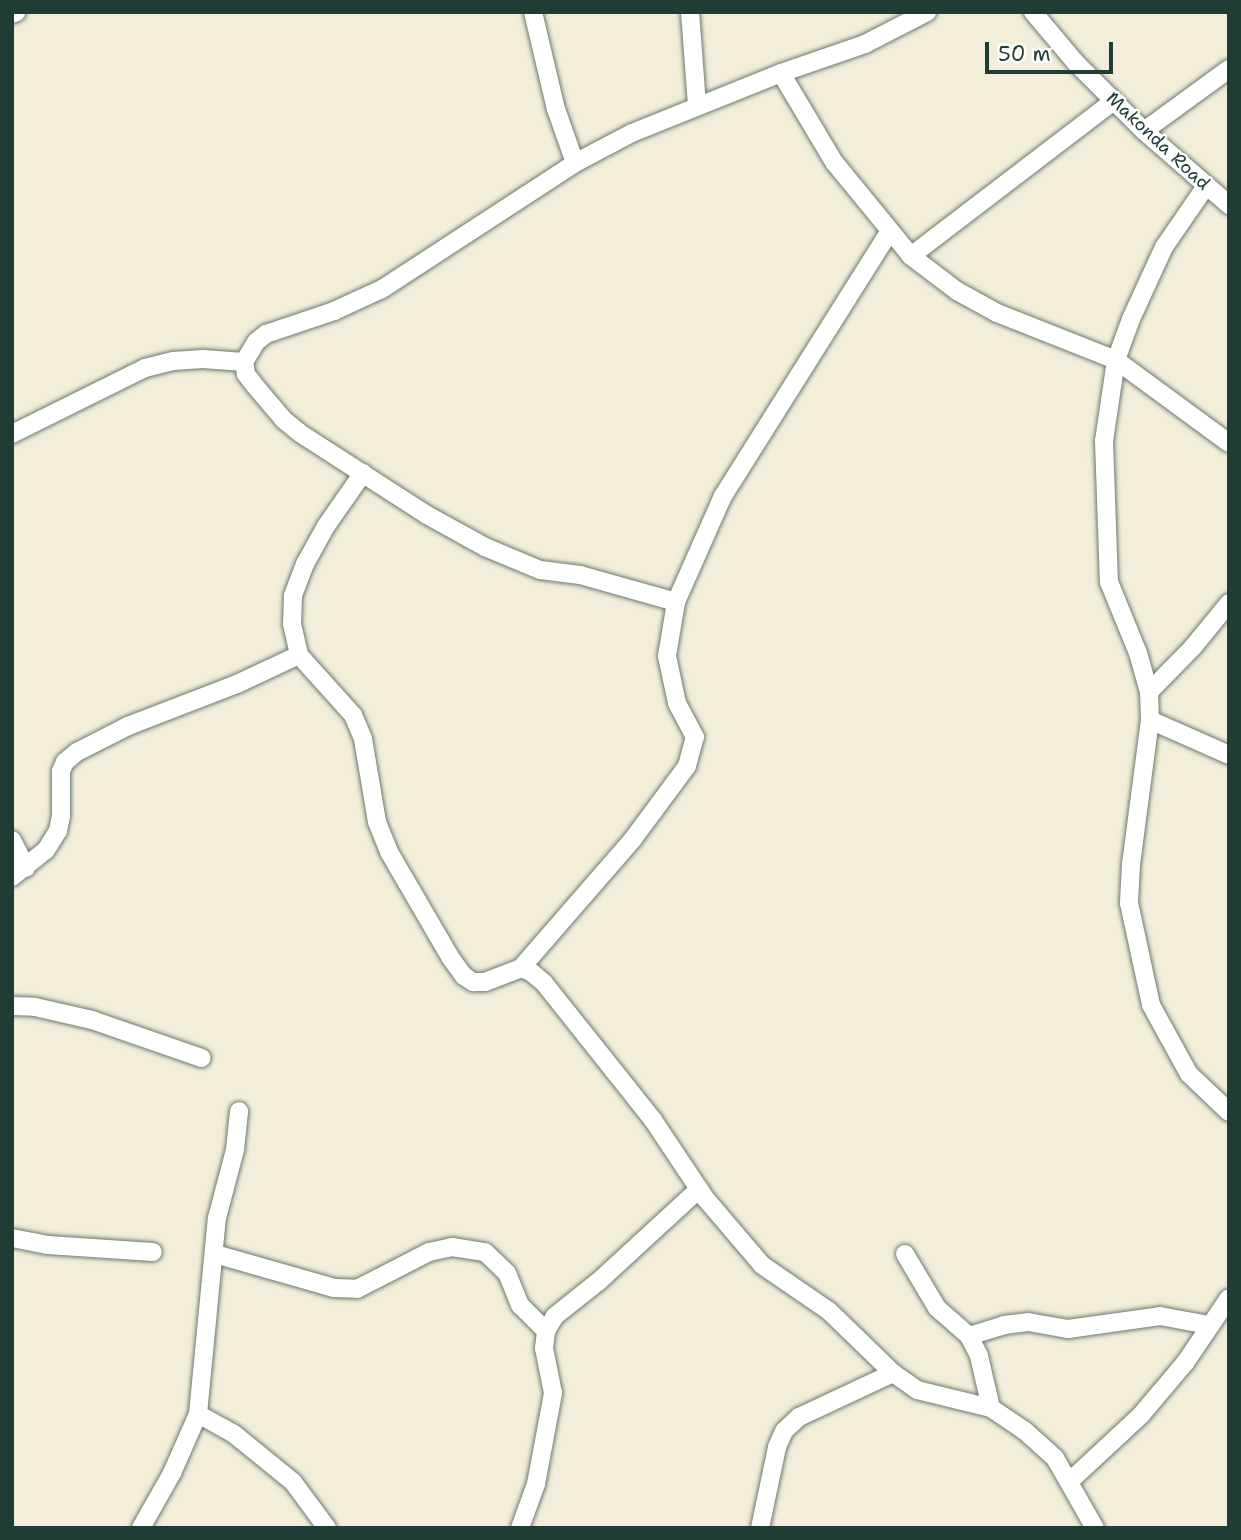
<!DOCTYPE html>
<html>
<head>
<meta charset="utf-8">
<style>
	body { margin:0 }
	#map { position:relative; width:1241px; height:1540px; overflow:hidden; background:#f2eeda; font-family:"Shantell Sans",sans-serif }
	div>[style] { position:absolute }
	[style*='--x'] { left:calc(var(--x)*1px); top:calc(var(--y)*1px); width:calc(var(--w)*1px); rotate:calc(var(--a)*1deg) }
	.roads { filter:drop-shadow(0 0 2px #697b6e) drop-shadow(0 0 2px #697b6e) }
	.minor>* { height:18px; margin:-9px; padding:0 9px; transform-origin:9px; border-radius:9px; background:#fff }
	span { translate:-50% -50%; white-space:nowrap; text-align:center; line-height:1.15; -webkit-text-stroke:5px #fff; paint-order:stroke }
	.street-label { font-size:18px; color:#1f3d34 }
	.frame { position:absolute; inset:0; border:14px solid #1f3d34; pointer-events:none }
	.scale { position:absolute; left:985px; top:42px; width:128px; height:32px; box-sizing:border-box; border:4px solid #1f3d34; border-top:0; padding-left:9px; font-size:21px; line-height:24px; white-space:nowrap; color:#1f3d34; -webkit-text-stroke:5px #fff; paint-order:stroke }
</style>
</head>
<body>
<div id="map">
	<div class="roads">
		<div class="minor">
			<i style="--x:533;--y:12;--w:100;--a:76.7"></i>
			<i style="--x:556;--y:109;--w:57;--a:70.6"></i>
			<i style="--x:690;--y:12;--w:94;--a:85.7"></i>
			<i style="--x:1033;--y:12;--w:67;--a:49.9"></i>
			<i style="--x:1076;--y:63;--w:96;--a:45"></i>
			<i style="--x:1144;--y:131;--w:113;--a:41"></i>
			<i style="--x:12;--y:14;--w:5;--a:-22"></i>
			<i style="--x:781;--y:73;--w:104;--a:59.2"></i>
			<i style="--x:834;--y:162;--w:122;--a:50.7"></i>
			<i style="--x:911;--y:256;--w:58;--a:37.3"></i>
			<i style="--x:957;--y:291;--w:46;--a:28.8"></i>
			<i style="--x:997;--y:313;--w:128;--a:21.6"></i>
			<i style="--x:1116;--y:360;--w:140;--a:36.3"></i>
			<i style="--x:1144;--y:131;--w:105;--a:-36.1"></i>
			<i style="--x:1206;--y:186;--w:74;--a:124.5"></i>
			<i style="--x:1164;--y:247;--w:79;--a:114.6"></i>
			<i style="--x:1131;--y:319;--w:44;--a:110.1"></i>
			<i style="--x:1116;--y:360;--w:82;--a:98.4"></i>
			<i style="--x:1104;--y:441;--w:141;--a:88"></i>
			<i style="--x:1109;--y:582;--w:77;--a:67.8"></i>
			<i style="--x:1138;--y:653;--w:41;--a:74.2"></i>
			<i style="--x:1149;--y:692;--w:28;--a:88"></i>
			<i style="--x:1150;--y:720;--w:145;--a:97.5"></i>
			<i style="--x:1131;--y:864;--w:39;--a:93"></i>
			<i style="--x:1129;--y:903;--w:104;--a:77.8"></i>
			<i style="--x:1151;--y:1005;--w:79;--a:61.2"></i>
			<i style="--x:1189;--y:1074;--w:55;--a:43.5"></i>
			<i style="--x:911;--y:256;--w:255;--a:-37.4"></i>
			<i style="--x:12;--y:434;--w:148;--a:-26.4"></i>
			<i style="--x:145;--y:368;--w:29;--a:-14"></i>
			<i style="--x:173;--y:361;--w:30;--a:-4"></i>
			<i style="--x:203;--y:359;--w:41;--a:4.2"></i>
			<i style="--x:363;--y:473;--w:65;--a:124.9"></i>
			<i style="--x:326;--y:526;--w:43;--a:118.9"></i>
			<i style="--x:305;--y:564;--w:34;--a:111"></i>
			<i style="--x:293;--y:596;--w:28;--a:92"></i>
			<i style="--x:292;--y:624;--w:32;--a:77"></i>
			<i style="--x:299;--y:655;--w:81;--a:48"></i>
			<i style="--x:353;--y:715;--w:26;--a:67"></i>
			<i style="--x:363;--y:739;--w:84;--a:80.4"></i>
			<i style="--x:377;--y:822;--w:32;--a:68"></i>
			<i style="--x:389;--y:852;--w:121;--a:59.8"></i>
			<i style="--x:450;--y:957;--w:24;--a:54"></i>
			<i style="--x:464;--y:976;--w:11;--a:34"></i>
			<i style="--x:473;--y:982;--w:12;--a:0"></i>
			<i style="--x:485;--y:982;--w:39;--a:-21"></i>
			<i style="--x:521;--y:968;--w:11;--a:22"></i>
			<i style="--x:531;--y:972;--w:17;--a:40"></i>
			<i style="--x:544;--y:983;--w:175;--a:51.5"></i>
			<i style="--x:653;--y:1120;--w:94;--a:56.3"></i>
			<i style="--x:705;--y:1198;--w:88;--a:49.6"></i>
			<i style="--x:762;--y:1265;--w:81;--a:34.5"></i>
			<i style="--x:829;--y:1311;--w:89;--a:44.1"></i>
			<i style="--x:893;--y:1373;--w:29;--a:35"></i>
			<i style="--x:917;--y:1390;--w:76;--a:13.7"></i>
			<i style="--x:991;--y:1408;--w:41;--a:34.1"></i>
			<i style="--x:1025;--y:1431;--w:40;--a:42"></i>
			<i style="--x:1055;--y:1458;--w:81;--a:60.3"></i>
			<i style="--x:676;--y:602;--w:100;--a:-164.3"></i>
			<i style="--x:580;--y:575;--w:40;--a:-172.9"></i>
			<i style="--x:540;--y:570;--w:60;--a:-157.3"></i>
			<i style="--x:485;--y:547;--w:66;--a:-151.1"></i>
			<i style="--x:427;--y:515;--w:151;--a:-147.2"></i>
			<i style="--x:300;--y:433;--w:21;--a:-141"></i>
			<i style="--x:284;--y:420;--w:43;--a:-130.3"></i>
			<i style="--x:256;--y:387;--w:16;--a:-128"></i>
			<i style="--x:246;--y:374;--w:12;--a:-99"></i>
			<i style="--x:244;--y:362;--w:23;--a:-59"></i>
			<i style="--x:256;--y:342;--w:13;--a:-39"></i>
			<i style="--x:266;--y:334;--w:72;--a:-18.7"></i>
			<i style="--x:334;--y:311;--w:53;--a:-24.6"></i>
			<i style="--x:382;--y:289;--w:230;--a:-33.1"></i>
			<i style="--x:575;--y:163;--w:64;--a:-27.8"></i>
			<i style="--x:632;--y:133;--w:161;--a:-21.9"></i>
			<i style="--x:781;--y:73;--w:89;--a:-19"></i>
			<i style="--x:865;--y:44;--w:70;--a:-27.3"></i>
			<i style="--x:1149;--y:692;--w:63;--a:-45.6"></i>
			<i style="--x:1193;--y:647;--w:57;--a:-50.7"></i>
			<i style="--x:1150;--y:720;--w:86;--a:23.9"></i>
			<i style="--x:12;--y:840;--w:31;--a:63"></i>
			<i style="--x:12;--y:877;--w:43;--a:-38.5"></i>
			<i style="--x:46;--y:850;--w:22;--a:-58"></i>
			<i style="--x:58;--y:831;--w:15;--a:-79"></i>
			<i style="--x:61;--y:816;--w:45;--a:-90"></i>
			<i style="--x:61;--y:771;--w:10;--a:-66"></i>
			<i style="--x:65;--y:762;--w:16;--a:-40"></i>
			<i style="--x:77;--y:752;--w:57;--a:-27"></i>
			<i style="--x:128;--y:726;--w:117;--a:-21.1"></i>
			<i style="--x:237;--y:684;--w:68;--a:-25.1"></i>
			<i style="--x:521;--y:968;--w:171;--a:-49"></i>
			<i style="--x:633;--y:839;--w:91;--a:-53.5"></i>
			<i style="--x:687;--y:766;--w:30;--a:-75"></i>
			<i style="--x:695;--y:737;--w:38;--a:-118"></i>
			<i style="--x:677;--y:703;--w:48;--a:-102"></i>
			<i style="--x:667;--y:656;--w:55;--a:-80.5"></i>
			<i style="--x:676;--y:602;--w:116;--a:-66.1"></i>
			<i style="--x:723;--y:496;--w:312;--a:-57.8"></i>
			<i style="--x:12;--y:1006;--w:23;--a:2"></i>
			<i style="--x:35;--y:1007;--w:58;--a:12.8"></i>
			<i style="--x:92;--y:1020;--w:116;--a:19.1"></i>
			<i style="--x:12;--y:1238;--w:37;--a:11"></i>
			<i style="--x:48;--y:1245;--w:105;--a:3.8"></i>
			<i style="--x:215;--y:1254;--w:124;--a:15.9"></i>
			<i style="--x:334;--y:1288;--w:23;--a:2"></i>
			<i style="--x:357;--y:1289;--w:81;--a:-27.2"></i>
			<i style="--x:429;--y:1252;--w:24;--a:-12"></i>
			<i style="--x:452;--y:1247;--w:33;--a:9"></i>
			<i style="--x:485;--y:1252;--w:30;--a:44"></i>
			<i style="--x:507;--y:1273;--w:35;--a:68"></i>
			<i style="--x:520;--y:1305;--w:37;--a:45"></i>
			<i style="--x:905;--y:1254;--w:63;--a:59.3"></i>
			<i style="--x:937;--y:1308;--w:43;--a:41.2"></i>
			<i style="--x:969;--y:1336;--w:22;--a:63"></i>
			<i style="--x:979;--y:1356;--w:53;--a:77"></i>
			<i style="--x:969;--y:1336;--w:37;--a:-17"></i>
			<i style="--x:1004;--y:1325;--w:24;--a:-7"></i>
			<i style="--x:1028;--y:1322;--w:41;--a:9.9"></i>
			<i style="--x:1068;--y:1329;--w:93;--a:-8"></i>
			<i style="--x:1160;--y:1316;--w:50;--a:10.4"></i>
			<i style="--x:198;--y:1414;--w:41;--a:29.1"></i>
			<i style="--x:234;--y:1434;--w:76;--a:39.1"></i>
			<i style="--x:293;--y:1482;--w:57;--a:53.5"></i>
			<i style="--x:1070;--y:1481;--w:97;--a:-42.9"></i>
			<i style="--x:1141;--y:1415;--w:68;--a:-49.8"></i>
			<i style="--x:1185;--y:1363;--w:78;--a:-55.9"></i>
			<i style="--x:141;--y:1528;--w:63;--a:-60.6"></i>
			<i style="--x:172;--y:1473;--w:64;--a:-66.2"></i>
			<i style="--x:198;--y:1414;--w:197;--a:-84.5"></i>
			<i style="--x:217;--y:1218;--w:70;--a:-75.2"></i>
			<i style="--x:235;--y:1150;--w:39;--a:-84"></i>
			<i style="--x:520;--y:1528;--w:47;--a:-70"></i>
			<i style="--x:536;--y:1484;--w:93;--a:-79.4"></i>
			<i style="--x:553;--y:1393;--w:46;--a:-101.3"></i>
			<i style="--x:544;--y:1348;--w:17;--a:-83"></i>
			<i style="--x:546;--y:1331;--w:17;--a:-59"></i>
			<i style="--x:555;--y:1316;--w:56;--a:-38.5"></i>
			<i style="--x:599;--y:1281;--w:136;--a:-42.6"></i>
			<i style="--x:760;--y:1528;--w:83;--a:-78.1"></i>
			<i style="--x:777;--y:1447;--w:17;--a:-66"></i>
			<i style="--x:784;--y:1431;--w:21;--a:-43"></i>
			<i style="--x:799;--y:1417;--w:104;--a:-25.1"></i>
		</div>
	</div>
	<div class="street-label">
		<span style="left:1158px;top:141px;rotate:43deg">Makonda Road</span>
	</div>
	<div class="frame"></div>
	<div class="scale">50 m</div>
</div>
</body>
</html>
